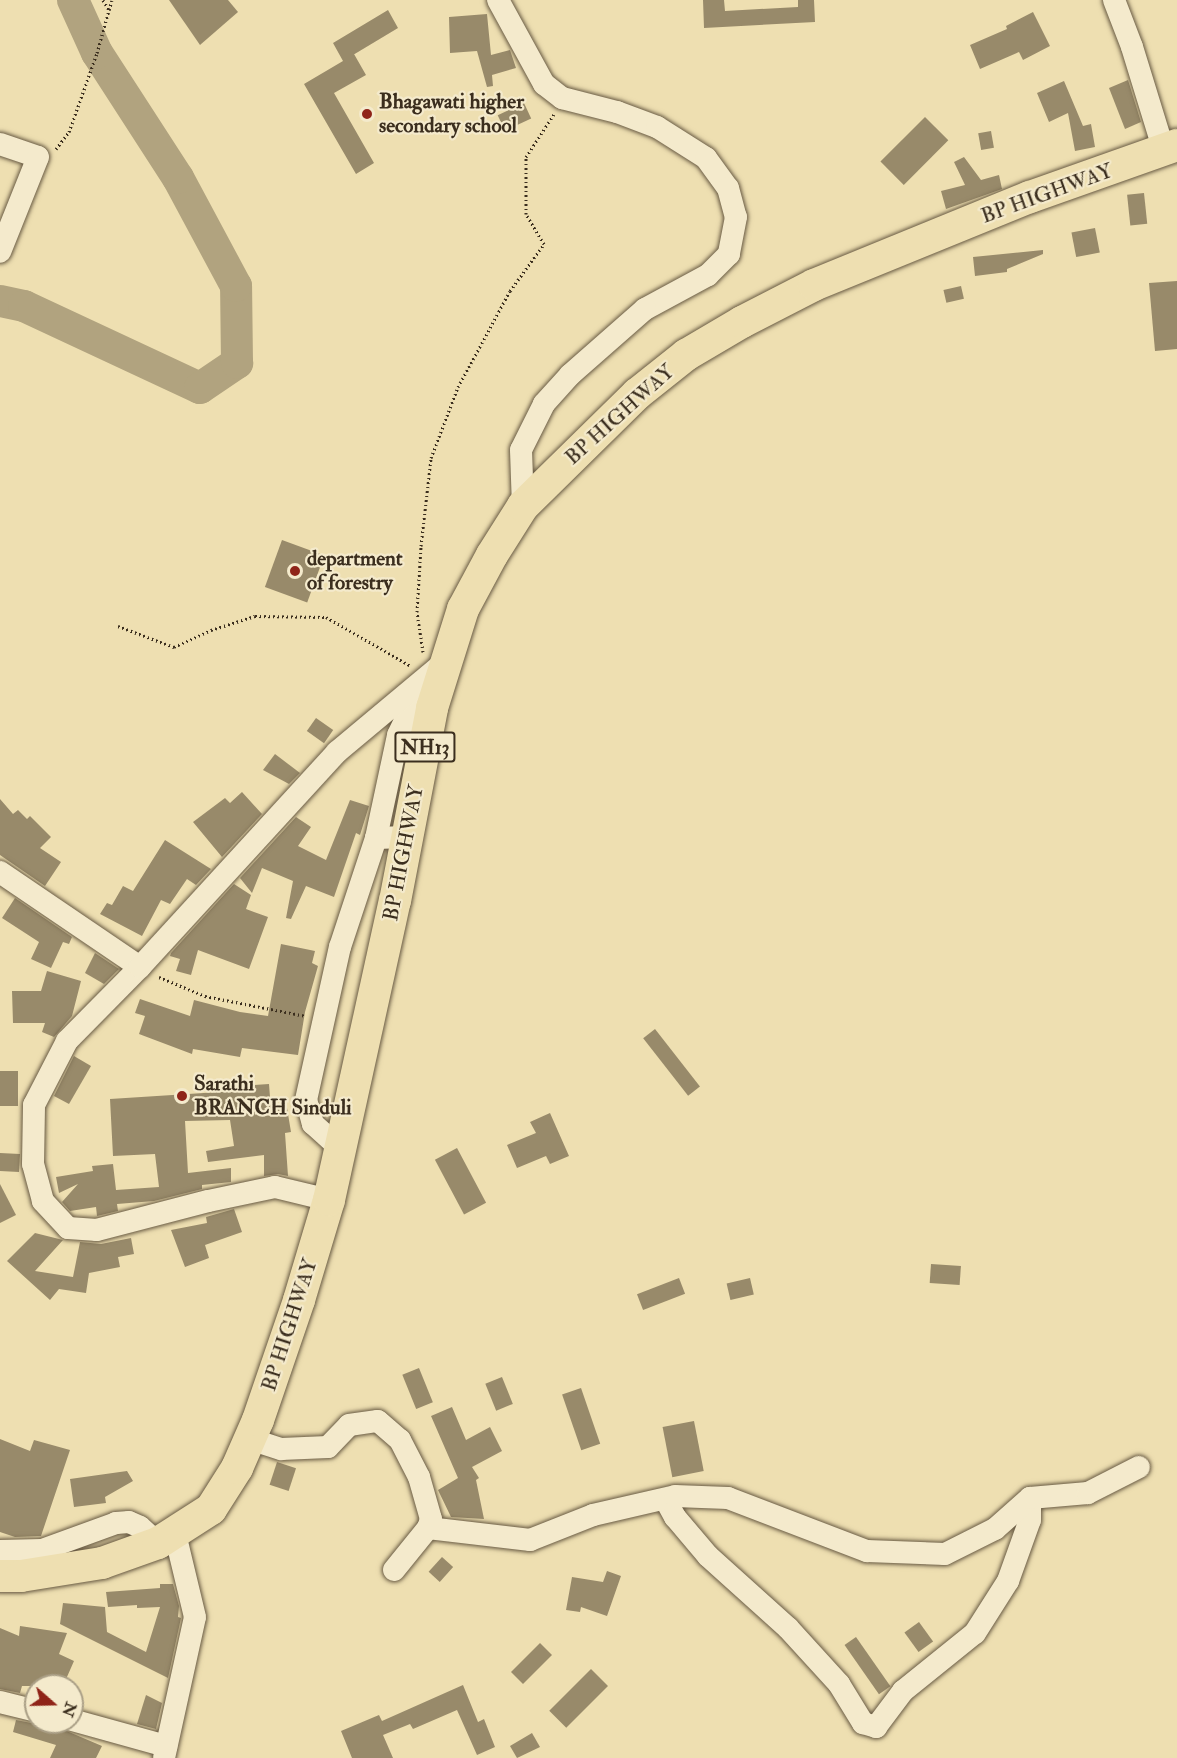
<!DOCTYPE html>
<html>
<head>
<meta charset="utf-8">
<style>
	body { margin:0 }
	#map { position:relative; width:1177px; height:1758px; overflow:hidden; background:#eedfb1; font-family:"IM FELL Double Pica",serif }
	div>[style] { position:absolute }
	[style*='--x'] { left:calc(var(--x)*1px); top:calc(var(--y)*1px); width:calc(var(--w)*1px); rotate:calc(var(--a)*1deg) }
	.river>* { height:32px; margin:-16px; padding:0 16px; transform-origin:16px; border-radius:16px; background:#b1a37f }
	.building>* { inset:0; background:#988a6a; transform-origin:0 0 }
	.path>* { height:3px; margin-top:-1.5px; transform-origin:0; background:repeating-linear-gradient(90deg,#3b2e1e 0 1.5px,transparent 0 4.5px) }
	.roads { filter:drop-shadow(0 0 2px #685a43) drop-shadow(0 0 2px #685a43) }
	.minor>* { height:22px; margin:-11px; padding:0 11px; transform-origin:11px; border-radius:11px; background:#f4eacc }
	.highway>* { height:32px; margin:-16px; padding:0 16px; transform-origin:16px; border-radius:16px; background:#eedfb1 }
	.dots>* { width:16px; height:16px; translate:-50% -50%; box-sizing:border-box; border:3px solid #f4eacc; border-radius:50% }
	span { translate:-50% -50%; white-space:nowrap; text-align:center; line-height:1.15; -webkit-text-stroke:4.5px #f4eacc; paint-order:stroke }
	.shield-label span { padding:2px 4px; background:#f4eacc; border:2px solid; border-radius:4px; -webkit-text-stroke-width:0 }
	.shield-label { font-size:20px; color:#3b2e1e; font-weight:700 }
	.poi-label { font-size:21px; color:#3b2e1e; font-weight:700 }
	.left { translate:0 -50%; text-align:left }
	.street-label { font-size:21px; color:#3b2e1e }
	.north { position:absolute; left:24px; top:1674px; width:60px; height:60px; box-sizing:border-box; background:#f4eacc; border:2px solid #aa9f86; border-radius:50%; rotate:110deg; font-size:16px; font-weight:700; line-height:24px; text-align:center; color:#3b2e1e }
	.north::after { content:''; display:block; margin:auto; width:21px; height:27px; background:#8f2418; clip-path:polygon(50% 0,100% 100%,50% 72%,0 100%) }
</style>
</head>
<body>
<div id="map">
	<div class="river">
		<i style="--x:0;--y:301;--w:25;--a:12"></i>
		<i style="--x:24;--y:306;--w:194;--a:25"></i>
		<i style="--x:200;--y:388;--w:45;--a:-34"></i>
		<i style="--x:237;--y:363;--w:77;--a:-90.7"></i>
		<i style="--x:236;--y:286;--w:123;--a:-118.2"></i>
		<i style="--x:178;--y:178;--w:149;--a:-122.9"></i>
		<i style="--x:97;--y:53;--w:58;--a:-114.4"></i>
	</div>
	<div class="building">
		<i style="clip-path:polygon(169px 0,228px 0,238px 12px,200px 45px)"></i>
		<i style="clip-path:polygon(703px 0,724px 0,725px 11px,798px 7px,798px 0,814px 0,815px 22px,704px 28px)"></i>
		<i style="clip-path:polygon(388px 10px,398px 28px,348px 58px,354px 54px,366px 75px,334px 93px,374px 163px,356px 174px,304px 84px,343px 61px,333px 43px)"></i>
		<i style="clip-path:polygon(1033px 12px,1050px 46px,1023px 60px,1019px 52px,980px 69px,970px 45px,1007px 29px,1006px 26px)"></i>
		<i style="clip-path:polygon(487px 14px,491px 55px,510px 50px,516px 68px,492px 75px,493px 86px,487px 87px,477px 51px,450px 53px,449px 17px)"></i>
		<i style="clip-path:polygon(1128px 80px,1141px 122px,1125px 129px,1109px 88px)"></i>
		<i style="clip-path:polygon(1064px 81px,1083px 126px,1091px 124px,1095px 147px,1075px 151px,1068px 113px,1049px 122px,1037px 93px)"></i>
		<i style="left:524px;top:103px;width:17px;height:29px;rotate:65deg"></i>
		<i style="left:925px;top:117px;width:33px;height:63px;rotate:45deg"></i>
		<i style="left:991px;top:131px;width:17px;height:13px;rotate:80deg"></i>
		<i style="clip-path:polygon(964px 157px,981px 180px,999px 175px,1002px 189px,946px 209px,941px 191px,965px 185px,954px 162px)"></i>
		<i style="left:1144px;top:193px;width:31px;height:17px;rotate:84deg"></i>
		<i style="left:1095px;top:228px;width:25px;height:24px;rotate:79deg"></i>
		<i style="clip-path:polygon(1043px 250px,1043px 254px,1007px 269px,1007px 272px,975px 276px,973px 257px)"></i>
		<i style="clip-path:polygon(1177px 281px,1177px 349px,1155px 351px,1149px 283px)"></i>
		<i style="left:961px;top:286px;width:13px;height:18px;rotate:77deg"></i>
		<i style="left:282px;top:540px;width:45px;height:50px;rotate:20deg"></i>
		<i style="left:316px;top:718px;width:21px;height:16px;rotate:35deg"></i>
		<i style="clip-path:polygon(275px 754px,300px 773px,289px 784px,263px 770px)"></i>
		<i style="clip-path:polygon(242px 792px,262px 814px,222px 857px,193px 822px,225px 798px,230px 803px)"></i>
		<i style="clip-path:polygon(0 799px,13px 814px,18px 810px,27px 819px,30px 816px,51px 837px,40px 848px,61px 862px,45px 886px,0 855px)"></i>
		<i style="clip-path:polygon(350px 800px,369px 806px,360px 835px,356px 833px,334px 897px,306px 886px,291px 919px,286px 918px,293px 881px,262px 868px,252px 893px,240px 878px,296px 817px,311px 827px,298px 846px,326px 860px)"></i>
		<i style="clip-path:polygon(165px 840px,211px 869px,196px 885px,187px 879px,170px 904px,161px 900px,142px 936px,100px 914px,107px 903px,112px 905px,123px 886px,133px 891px)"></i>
		<i style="clip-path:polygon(234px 884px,251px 895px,246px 909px,268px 917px,249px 969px,198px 950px,191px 975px,176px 971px,180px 959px,170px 956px,171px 953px)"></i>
		<i style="clip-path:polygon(15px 898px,72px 937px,69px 944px,63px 942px,51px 968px,31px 959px,39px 942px,2px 918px)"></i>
		<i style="clip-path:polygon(281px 944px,315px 951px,312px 963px,318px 966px,305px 1012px,298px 1055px,242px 1048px,240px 1057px,193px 1049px,192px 1054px,139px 1034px,145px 1016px,135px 1013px,140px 999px,190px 1016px,194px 1000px,240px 1012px,268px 1016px)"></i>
		<i style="clip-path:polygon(95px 953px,119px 969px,104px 984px,85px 973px)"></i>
		<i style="clip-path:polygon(47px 971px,81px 981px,72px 1016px,54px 1037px,42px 1032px,45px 1023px,13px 1023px,12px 991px,41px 991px)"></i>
		<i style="left:655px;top:1029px;width:73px;height:15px;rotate:52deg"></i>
		<i style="clip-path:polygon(74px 1056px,91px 1066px,69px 1104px,54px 1096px)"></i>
		<i style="left:0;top:1071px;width:18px;height:35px"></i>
		<i style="clip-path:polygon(269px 1084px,271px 1110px,287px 1108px,291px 1132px,285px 1133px,288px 1176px,278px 1174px,264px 1176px,264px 1155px,208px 1162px,206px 1151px,234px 1146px,230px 1120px,185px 1121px,188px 1173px,231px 1168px,231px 1182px,202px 1185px,202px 1189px,154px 1201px,117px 1204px,118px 1211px,97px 1216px,96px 1207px,70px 1211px,62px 1202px,78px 1184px,59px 1193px,56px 1177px,93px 1171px,92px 1166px,113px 1164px,116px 1190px,159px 1187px,155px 1154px,113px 1156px,110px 1099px,235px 1091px,235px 1086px)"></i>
		<i style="clip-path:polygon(550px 1113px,569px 1156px,550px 1164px,546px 1156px,517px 1168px,507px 1145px,536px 1133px,530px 1122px)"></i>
		<i style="left:457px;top:1148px;width:62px;height:25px;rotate:62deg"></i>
		<i style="left:0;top:1153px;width:20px;height:18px;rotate:3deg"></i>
		<i style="clip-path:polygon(0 1184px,16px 1215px,0 1223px)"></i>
		<i style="clip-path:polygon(234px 1209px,242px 1232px,205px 1245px,209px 1258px,185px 1267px,171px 1230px,207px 1223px,206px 1217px)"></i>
		<i style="clip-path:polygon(35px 1233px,63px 1240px,35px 1271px,73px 1277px,80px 1242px,101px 1244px,131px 1238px,134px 1254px,118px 1257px,120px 1267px,89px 1273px,86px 1293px,59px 1289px,50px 1300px,7px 1261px)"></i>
		<i style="left:931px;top:1264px;width:30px;height:19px;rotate:4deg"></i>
		<i style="left:679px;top:1278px;width:17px;height:45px;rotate:69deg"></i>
		<i style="left:750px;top:1278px;width:17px;height:24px;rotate:77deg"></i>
		<i style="left:419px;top:1368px;width:37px;height:18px;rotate:68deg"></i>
		<i style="left:502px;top:1377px;width:29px;height:18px;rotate:68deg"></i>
		<i style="left:581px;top:1388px;width:59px;height:20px;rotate:71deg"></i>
		<i style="clip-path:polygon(452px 1407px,466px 1440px,490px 1427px,502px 1451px,472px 1467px,479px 1478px,476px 1480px,484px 1519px,451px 1517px,438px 1490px,458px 1478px,431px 1416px)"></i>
		<i style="left:694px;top:1421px;width:51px;height:32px;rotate:79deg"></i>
		<i style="clip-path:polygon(0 1439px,30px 1451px,34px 1440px,70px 1450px,41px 1536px,15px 1537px,0 1532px)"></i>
		<i style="left:277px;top:1462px;width:20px;height:24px;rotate:18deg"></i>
		<i style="clip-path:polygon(127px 1471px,133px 1481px,105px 1497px,106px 1503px,74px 1507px,70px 1479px)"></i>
		<i style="left:442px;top:1557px;width:15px;height:20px;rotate:42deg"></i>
		<i style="clip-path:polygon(607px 1571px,621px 1576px,607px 1616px,581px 1607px,580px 1612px,566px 1610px,572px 1577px,603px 1582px)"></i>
		<i style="clip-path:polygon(160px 1584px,173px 1584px,179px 1606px,178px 1617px,181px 1618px,168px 1678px,60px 1624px,63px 1603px,105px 1607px,107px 1632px,146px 1652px,160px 1607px,137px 1608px,137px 1605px,108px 1607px,106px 1592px,160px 1588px)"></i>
		<i style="left:919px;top:1622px;width:24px;height:18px;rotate:54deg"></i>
		<i style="clip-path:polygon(20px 1626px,67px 1633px,59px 1654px,74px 1661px,63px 1686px,22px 1686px,20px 1693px,0 1689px,0 1628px,19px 1636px)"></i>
		<i style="left:856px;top:1637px;width:60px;height:14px;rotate:55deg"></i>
		<i style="left:540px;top:1643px;width:17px;height:41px;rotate:45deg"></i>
		<i style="left:591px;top:1669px;width:24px;height:59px;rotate:45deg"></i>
		<i style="clip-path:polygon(463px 1685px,478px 1722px,484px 1719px,495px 1747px,477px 1755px,457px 1710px,413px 1729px,410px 1724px,383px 1735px,393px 1758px,352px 1758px,341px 1731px,379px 1715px,382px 1721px)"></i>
		<i style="clip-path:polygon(146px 1695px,162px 1703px,156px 1729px,137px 1724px)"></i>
		<i style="clip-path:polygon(16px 1720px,62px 1729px,102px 1746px,96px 1758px,50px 1758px,56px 1745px,13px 1732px)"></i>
		<i style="clip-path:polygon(532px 1733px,540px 1747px,517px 1758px,510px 1746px)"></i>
	</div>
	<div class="path">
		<i style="--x:103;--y:0;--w:12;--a:59"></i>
		<i style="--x:109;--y:10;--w:10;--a:-73"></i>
		<i style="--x:56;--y:149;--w:21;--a:-53"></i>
		<i style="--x:69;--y:132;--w:84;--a:-70.5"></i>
		<i style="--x:97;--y:53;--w:45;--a:-74.4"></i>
		<i style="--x:118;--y:626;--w:60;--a:20.6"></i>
		<i style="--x:174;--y:647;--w:41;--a:-24.7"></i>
		<i style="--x:211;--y:630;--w:46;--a:-17.7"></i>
		<i style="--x:255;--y:616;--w:71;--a:0.8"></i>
		<i style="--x:326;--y:617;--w:98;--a:30"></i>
		<i style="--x:423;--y:652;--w:40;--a:-98.5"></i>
		<i style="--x:417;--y:612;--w:66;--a:-86.5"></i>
		<i style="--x:421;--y:546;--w:89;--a:-83.5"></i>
		<i style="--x:431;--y:458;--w:76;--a:-69.2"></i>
		<i style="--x:458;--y:387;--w:109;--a:-61.6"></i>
		<i style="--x:510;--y:291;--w:58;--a:-54.1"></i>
		<i style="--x:544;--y:244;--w:35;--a:-121"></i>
		<i style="--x:526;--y:214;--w:57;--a:-90"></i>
		<i style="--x:526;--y:157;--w:51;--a:-56.9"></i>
		<i style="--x:159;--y:977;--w:50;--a:22.4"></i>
		<i style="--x:205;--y:996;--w:103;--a:11.2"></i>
	</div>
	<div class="roads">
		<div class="minor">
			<i style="--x:498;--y:0;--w:96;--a:61.3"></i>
			<i style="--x:544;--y:84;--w:23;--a:38"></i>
			<i style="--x:562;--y:98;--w:57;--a:14.3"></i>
			<i style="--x:617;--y:112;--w:43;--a:20.6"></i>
			<i style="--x:657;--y:127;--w:58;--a:32.3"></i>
			<i style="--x:706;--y:158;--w:37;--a:54"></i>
			<i style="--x:728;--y:188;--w:30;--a:75"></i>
			<i style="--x:736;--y:217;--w:38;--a:101"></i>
			<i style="--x:729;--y:254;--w:30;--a:135"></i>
			<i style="--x:708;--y:275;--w:72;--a:151.6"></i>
			<i style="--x:645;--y:309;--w:100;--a:138.7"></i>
			<i style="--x:570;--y:375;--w:39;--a:132"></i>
			<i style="--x:544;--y:404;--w:51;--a:116.6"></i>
			<i style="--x:521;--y:450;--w:56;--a:88"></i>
			<i style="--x:1114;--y:0;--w:50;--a:69"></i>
			<i style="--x:1132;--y:47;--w:109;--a:72.9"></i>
			<i style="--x:0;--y:144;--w:40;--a:18.9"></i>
			<i style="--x:38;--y:157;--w:102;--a:111.8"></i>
			<i style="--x:376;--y:838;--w:105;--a:-77.9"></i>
			<i style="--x:398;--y:735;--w:58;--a:-64.3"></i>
			<i style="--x:0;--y:872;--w:169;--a:34.2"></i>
			<i style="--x:341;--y:1149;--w:38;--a:-138"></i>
			<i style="--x:313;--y:1124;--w:25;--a:-106"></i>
			<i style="--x:306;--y:1100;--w:157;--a:-77.5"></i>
			<i style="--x:340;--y:947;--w:115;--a:-71.7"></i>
			<i style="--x:376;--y:838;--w:31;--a:-2"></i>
			<i style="--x:329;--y:1200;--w:56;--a:-166.5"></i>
			<i style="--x:275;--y:1187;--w:68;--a:168.2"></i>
			<i style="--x:208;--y:1201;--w:115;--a:165.4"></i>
			<i style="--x:97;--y:1230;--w:29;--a:-176"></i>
			<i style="--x:68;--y:1228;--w:37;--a:-133"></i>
			<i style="--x:43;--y:1201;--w:38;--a:-105"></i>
			<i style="--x:33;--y:1164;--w:59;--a:-89"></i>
			<i style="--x:34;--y:1105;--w:72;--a:-62.7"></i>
			<i style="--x:67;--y:1041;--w:104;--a:-45.4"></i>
			<i style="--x:140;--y:967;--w:292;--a:-47.5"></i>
			<i style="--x:337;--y:752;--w:143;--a:-39.9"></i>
			<i style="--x:250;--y:1439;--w:33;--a:18"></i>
			<i style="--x:281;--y:1449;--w:47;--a:-2.4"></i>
			<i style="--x:328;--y:1447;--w:30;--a:-46"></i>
			<i style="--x:349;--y:1425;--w:29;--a:-8"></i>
			<i style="--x:378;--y:1421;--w:29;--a:41"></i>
			<i style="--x:400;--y:1440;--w:42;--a:62.8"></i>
			<i style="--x:419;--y:1477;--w:44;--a:74.1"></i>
			<i style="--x:431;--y:1519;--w:9;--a:108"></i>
			<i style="--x:428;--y:1528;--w:54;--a:129"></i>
			<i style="--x:665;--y:1499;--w:21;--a:61"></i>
			<i style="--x:675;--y:1517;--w:51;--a:49.8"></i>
			<i style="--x:708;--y:1556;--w:108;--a:42"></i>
			<i style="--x:788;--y:1628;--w:76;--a:47.7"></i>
			<i style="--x:839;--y:1684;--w:46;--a:58.4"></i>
			<i style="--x:863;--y:1723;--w:14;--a:17"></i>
			<i style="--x:876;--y:1727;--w:45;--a:-53.1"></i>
			<i style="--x:903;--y:1691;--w:92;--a:-38.9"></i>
			<i style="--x:975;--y:1633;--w:62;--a:-57.6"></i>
			<i style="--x:1008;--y:1581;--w:65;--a:-70.2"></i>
			<i style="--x:1030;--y:1520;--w:22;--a:-90"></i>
			<i style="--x:428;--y:1528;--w:103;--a:6.7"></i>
			<i style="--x:530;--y:1540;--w:68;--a:-21.6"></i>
			<i style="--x:593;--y:1515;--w:84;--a:-13"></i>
			<i style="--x:675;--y:1496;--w:53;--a:2.2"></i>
			<i style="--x:728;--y:1498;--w:149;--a:20.9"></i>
			<i style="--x:867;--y:1551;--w:78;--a:2.2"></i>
			<i style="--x:945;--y:1554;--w:56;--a:-26.6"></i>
			<i style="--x:995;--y:1529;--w:47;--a:-41.5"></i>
			<i style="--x:1030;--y:1498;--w:58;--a:-4.9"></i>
			<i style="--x:1088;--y:1493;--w:57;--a:-27"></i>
			<i style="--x:0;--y:1551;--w:42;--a:-1.4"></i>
			<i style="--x:42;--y:1550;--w:79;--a:-20"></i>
			<i style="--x:116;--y:1523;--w:13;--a:-4"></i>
			<i style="--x:129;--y:1522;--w:12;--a:24"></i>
			<i style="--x:140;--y:1527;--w:24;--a:42"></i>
			<i style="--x:0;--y:1702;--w:37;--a:14"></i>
			<i style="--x:72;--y:1720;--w:98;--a:15.5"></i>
			<i style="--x:164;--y:1758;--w:144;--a:-77.6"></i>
			<i style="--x:195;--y:1617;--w:85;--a:-103.5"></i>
		</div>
		<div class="highway">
			<i style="--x:0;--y:1576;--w:21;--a:0"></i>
			<i style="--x:21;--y:1576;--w:82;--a:-9.1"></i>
			<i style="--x:102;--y:1563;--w:59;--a:-19.7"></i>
			<i style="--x:158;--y:1543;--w:63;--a:-32.7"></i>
			<i style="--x:211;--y:1509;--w:49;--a:-57.6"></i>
			<i style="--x:237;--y:1468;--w:52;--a:-66.4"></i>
			<i style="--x:258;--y:1420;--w:127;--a:-71.1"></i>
			<i style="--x:299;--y:1300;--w:104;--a:-73.3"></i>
			<i style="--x:329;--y:1200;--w:306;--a:-77.6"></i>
			<i style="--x:395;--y:901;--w:197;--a:-79.1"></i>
			<i style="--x:432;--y:708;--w:104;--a:-72.6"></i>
			<i style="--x:463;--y:609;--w:61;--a:-61.8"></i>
			<i style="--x:492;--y:555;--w:58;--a:-57.7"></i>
			<i style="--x:523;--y:506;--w:160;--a:-44.5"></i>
			<i style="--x:637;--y:394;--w:63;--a:-38.5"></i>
			<i style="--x:686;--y:355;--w:65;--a:-30.5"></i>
			<i style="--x:742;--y:322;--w:81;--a:-27.2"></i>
			<i style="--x:814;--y:285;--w:233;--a:-22.2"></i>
			<i style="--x:1030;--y:197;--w:156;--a:-19.5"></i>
		</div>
	</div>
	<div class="dots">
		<i style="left:367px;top:114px;background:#8f2418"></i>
		<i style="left:295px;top:571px;background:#8f2418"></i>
		<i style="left:182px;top:1096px;background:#8f2418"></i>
	</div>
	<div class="shield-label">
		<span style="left:425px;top:747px">NH13</span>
	</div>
	<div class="poi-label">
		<span class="left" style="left:379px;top:114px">Bhagawati higher<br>secondary school</span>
		<span class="left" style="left:307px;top:571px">department<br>of forestry</span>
		<span class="left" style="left:194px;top:1096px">Sarathi<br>BRANCH Sinduli</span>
	</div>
	<div class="street-label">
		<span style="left:1047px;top:194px;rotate:-20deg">BP HIGHWAY</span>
		<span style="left:620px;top:415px;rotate:-42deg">BP HIGHWAY</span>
		<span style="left:404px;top:853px;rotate:-79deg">BP HIGHWAY</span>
		<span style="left:290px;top:1325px;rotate:-72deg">BP HIGHWAY</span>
	</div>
	<div class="north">N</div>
</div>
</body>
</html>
